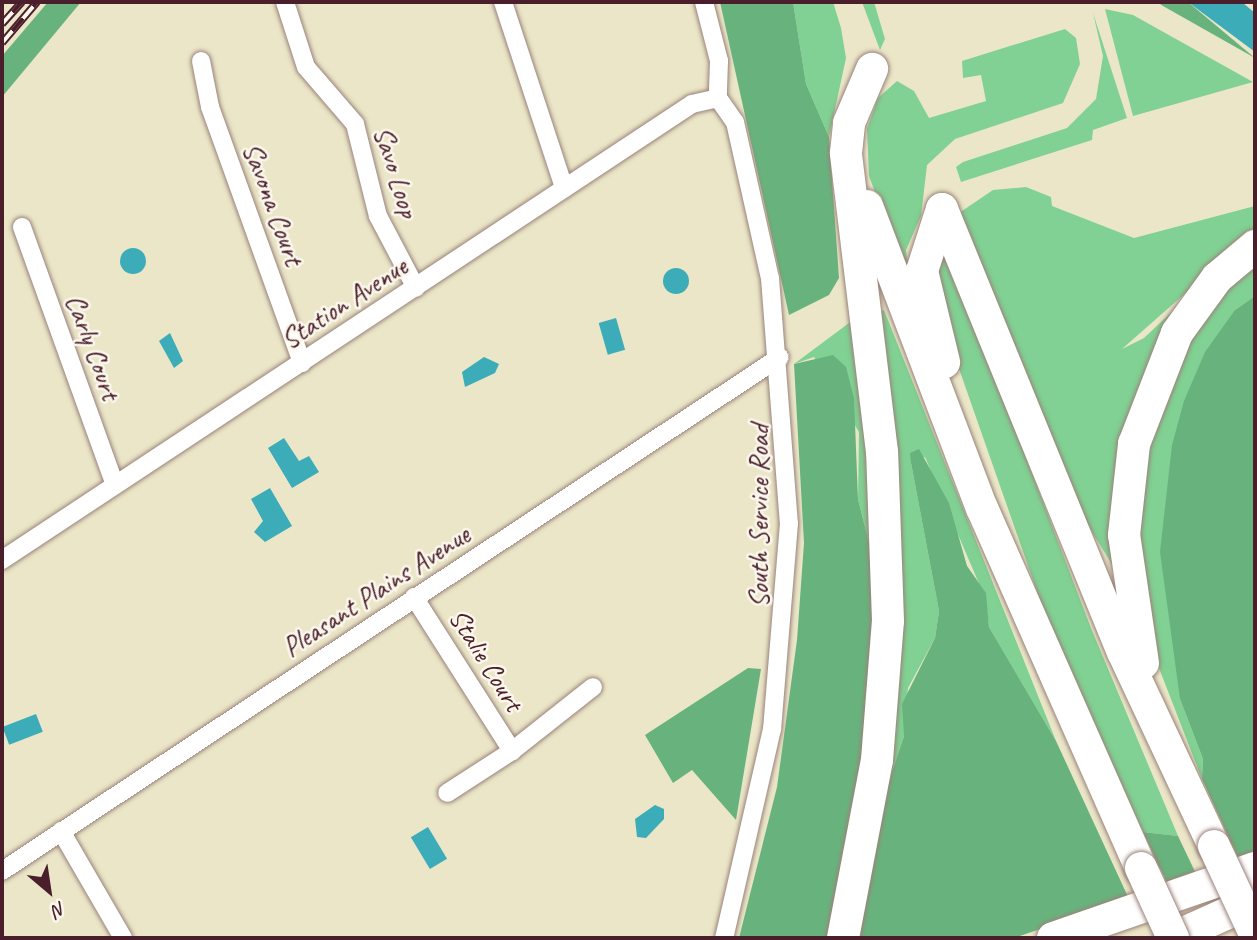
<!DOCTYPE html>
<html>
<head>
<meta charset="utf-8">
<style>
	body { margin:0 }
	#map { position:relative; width:1257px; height:940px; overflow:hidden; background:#ebe6c8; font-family:Caveat,sans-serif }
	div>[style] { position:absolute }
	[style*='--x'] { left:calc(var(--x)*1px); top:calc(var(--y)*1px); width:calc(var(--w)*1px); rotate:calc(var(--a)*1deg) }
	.green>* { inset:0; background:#80d193 }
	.forest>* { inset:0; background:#68b37d }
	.water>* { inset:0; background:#3cacb9; transform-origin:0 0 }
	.round { border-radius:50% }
	.roads { filter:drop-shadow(0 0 2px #9a827a) drop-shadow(0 0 2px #9a827a) }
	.minor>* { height:18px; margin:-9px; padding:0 9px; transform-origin:9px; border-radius:9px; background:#fff }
	.motorway>* { height:32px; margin:-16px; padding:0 16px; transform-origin:16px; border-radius:16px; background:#fff }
	.rail>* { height:8px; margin-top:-4px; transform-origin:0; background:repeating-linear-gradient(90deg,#fbf7ec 0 16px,#4a1f2b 0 32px); box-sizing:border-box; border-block:2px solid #4a1f2b }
	.bridges { filter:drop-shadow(0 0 2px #9a827a) drop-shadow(0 0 2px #9a827a) }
	.motorway-bridge>* { height:32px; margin:-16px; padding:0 16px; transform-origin:16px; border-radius:16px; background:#fff }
	span { translate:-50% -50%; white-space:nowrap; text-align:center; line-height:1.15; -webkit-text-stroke:5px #fbf7ec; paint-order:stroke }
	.street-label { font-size:28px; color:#4a1f2b }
	.frame { position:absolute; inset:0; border:4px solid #4a1f2b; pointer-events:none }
	.north { position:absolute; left:14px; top:856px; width:70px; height:70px; -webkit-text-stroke:5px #fbf7ec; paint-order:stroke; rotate:151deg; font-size:19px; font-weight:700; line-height:28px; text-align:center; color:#4a1f2b }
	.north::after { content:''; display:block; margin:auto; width:24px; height:32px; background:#4a1f2b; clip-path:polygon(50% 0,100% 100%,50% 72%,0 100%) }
</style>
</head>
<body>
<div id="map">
	<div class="green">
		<i style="clip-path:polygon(793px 2px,833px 2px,841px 28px,846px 58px,829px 137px,806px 84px)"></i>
		<i style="clip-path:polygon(862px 2px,874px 2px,885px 39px,880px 50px)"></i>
		<i style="clip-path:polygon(1105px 9px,1133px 15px,1253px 82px,1133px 116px)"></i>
		<i style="clip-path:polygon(1093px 13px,1127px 118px,1093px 130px,1092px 140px,961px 182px,956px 167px,963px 162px,1067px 128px,1096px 99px,1103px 56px)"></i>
		<i style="clip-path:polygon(1065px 29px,1076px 38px,1080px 64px,1063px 103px,955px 139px,927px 165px,921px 216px,906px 250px,909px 283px,869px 176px,867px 129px,878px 98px,897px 81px,914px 91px,929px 118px,986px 101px,981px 75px,963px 78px,962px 61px)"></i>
		<i style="clip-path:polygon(1026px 187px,1051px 197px,1052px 206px,1134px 238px,1255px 206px,1255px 232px,1122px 349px,1144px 338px,1177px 307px,1113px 566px,1089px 527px,959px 213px,993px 190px)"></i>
		<i style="clip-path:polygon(945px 245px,1091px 628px,1178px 836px,1143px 832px,1047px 620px,929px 283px)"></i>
		<i style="clip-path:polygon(1255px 265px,1255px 296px,1235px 310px,1180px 699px,1203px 759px,1202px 779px,1157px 663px,1136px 535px,1144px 456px,1180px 358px,1215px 300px)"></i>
		<i style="clip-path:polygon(884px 310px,1056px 741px,989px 627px,986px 600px,925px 457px,911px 463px,939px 611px,935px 638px,908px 688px,904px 736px,887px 787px,874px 314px)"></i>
		<i style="clip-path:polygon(853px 320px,870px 468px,871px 551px,858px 499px,859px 432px,814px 357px,794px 364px)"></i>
	</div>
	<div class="forest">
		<i style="clip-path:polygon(48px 2px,81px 2px,2px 97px,2px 56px)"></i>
		<i style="clip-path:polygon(720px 2px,793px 2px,806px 84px,829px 137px,839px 278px,829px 295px,789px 315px)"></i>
		<i style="clip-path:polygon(1157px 2px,1188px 2px,1255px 58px,1163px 6px)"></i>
		<i style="clip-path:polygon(1255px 296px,1255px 849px,1241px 864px,1202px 779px,1203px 759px,1180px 699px,1160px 552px,1172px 445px,1184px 401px,1205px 352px,1235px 310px)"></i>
		<i style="clip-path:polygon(833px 355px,846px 367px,854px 398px,858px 499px,871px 551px,874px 620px,859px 783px,827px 938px,739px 938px,777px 787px,797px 640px,804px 543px,794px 364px)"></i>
		<i style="clip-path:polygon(919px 449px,949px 503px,967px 566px,986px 593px,989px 627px,1056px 741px,1129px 899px,1014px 938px,856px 938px,887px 787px,904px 736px,902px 704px,935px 638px,939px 611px,911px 463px,910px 453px)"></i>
		<i style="clip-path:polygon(748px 668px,761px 669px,736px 820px,692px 770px,673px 783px,645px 735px)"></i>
		<i style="clip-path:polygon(1143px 832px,1178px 836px,1198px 878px,1169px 887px)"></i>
	</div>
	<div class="water">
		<i style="clip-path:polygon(1188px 2px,1243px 3px,1255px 13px,1255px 52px)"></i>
		<i class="round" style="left:120px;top:248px;width:26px;height:26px"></i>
		<i class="round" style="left:663px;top:268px;width:26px;height:26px"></i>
		<i style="left:616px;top:318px;width:33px;height:18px;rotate:74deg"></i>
		<i style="clip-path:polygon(170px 333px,183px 361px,174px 368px,159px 341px)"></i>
		<i style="clip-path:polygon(484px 357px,499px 364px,495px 373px,465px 387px,462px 372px)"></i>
		<i style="clip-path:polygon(284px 438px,299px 461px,309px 456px,319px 472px,292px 488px,268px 448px)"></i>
		<i style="clip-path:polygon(270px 488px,292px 526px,265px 542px,254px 532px,263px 521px,251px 499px)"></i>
		<i style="left:36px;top:714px;width:19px;height:36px;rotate:69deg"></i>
		<i style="clip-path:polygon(655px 805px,664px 809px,664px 819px,646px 838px,637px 837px,635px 819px)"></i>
		<i style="left:428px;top:827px;width:37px;height:20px;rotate:59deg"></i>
	</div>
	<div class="roads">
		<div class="minor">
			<i style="--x:285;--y:2;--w:68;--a:72.1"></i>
			<i style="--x:306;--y:67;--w:75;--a:49.3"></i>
			<i style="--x:355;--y:124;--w:95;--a:76"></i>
			<i style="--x:378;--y:216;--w:81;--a:62.2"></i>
			<i style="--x:503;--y:2;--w:196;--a:71.8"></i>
			<i style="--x:704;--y:2;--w:61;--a:75.7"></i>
			<i style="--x:719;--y:61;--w:37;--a:92"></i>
			<i style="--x:201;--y:61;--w:47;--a:78.9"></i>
			<i style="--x:210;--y:107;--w:272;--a:70.2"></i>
			<i style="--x:718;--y:98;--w:29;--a:55"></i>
			<i style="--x:735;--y:122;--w:160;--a:77.4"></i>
			<i style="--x:770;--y:278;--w:246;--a:85.6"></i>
			<i style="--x:789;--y:523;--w:207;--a:94.7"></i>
			<i style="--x:772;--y:729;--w:214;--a:102.9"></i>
			<i style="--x:22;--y:227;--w:274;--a:70.2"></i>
			<i style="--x:2;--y:560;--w:827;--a:-33.46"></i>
			<i style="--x:692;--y:104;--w:27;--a:-13"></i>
			<i style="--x:414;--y:597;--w:183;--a:57.5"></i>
			<i style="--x:512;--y:751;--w:77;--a:147.1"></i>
			<i style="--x:512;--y:751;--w:103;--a:-38.3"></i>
			<i style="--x:61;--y:831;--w:124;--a:59.9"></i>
			<i style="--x:2;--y:871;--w:932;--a:-33.45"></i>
		</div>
		<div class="motorway">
			<i style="--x:867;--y:206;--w:323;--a:69.2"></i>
			<i style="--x:982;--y:508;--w:394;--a:66.2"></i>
			<i style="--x:942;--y:209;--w:479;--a:67.8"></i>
			<i style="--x:1123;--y:652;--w:214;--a:64.9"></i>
			<i style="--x:942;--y:209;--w:65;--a:107.9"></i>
			<i style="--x:922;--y:271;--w:94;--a:76.4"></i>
			<i style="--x:1143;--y:663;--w:129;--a:-98.4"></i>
			<i style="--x:1124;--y:535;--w:92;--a:-83.7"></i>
			<i style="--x:1134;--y:444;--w:119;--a:-68.8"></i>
			<i style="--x:1177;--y:333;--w:68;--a:-54"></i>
			<i style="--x:1217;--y:278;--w:50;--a:-40.1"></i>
			<i style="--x:843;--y:938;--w:181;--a:-79.2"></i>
			<i style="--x:877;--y:760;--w:139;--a:-85.5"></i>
			<i style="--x:888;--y:621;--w:169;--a:-92"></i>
			<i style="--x:882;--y:452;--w:301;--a:-96.9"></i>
			<i style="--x:846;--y:153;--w:30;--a:-84"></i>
			<i style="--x:849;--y:123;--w:59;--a:-66.9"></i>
			<i style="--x:1053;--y:938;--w:214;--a:-19.1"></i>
			<i style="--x:1172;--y:938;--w:91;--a:-24"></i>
		</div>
	</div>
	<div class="rail">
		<i style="--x:2;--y:24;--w:30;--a:-48"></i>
		<i style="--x:2;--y:43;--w:54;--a:-49.5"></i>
	</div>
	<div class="bridges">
		<div class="motorway-bridge">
			<i style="--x:1214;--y:846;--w:97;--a:65"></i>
			<i style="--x:1141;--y:868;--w:77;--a:65.4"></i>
		</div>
	</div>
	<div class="street-label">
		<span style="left:396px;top:172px;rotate:73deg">Savo Loop</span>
		<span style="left:273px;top:204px;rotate:70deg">Savona Court</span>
		<span style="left:344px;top:303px;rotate:-33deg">Station Avenue</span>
		<span style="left:93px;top:347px;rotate:70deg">Carly Court</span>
		<span style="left:759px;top:516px;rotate:-90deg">South Service Road</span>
		<span style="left:376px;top:591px;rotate:-33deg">Pleasant Plains Avenue</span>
		<span style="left:486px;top:660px;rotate:58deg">Stalie Court</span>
	</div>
	<div class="frame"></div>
	<div class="north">N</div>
</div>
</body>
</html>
